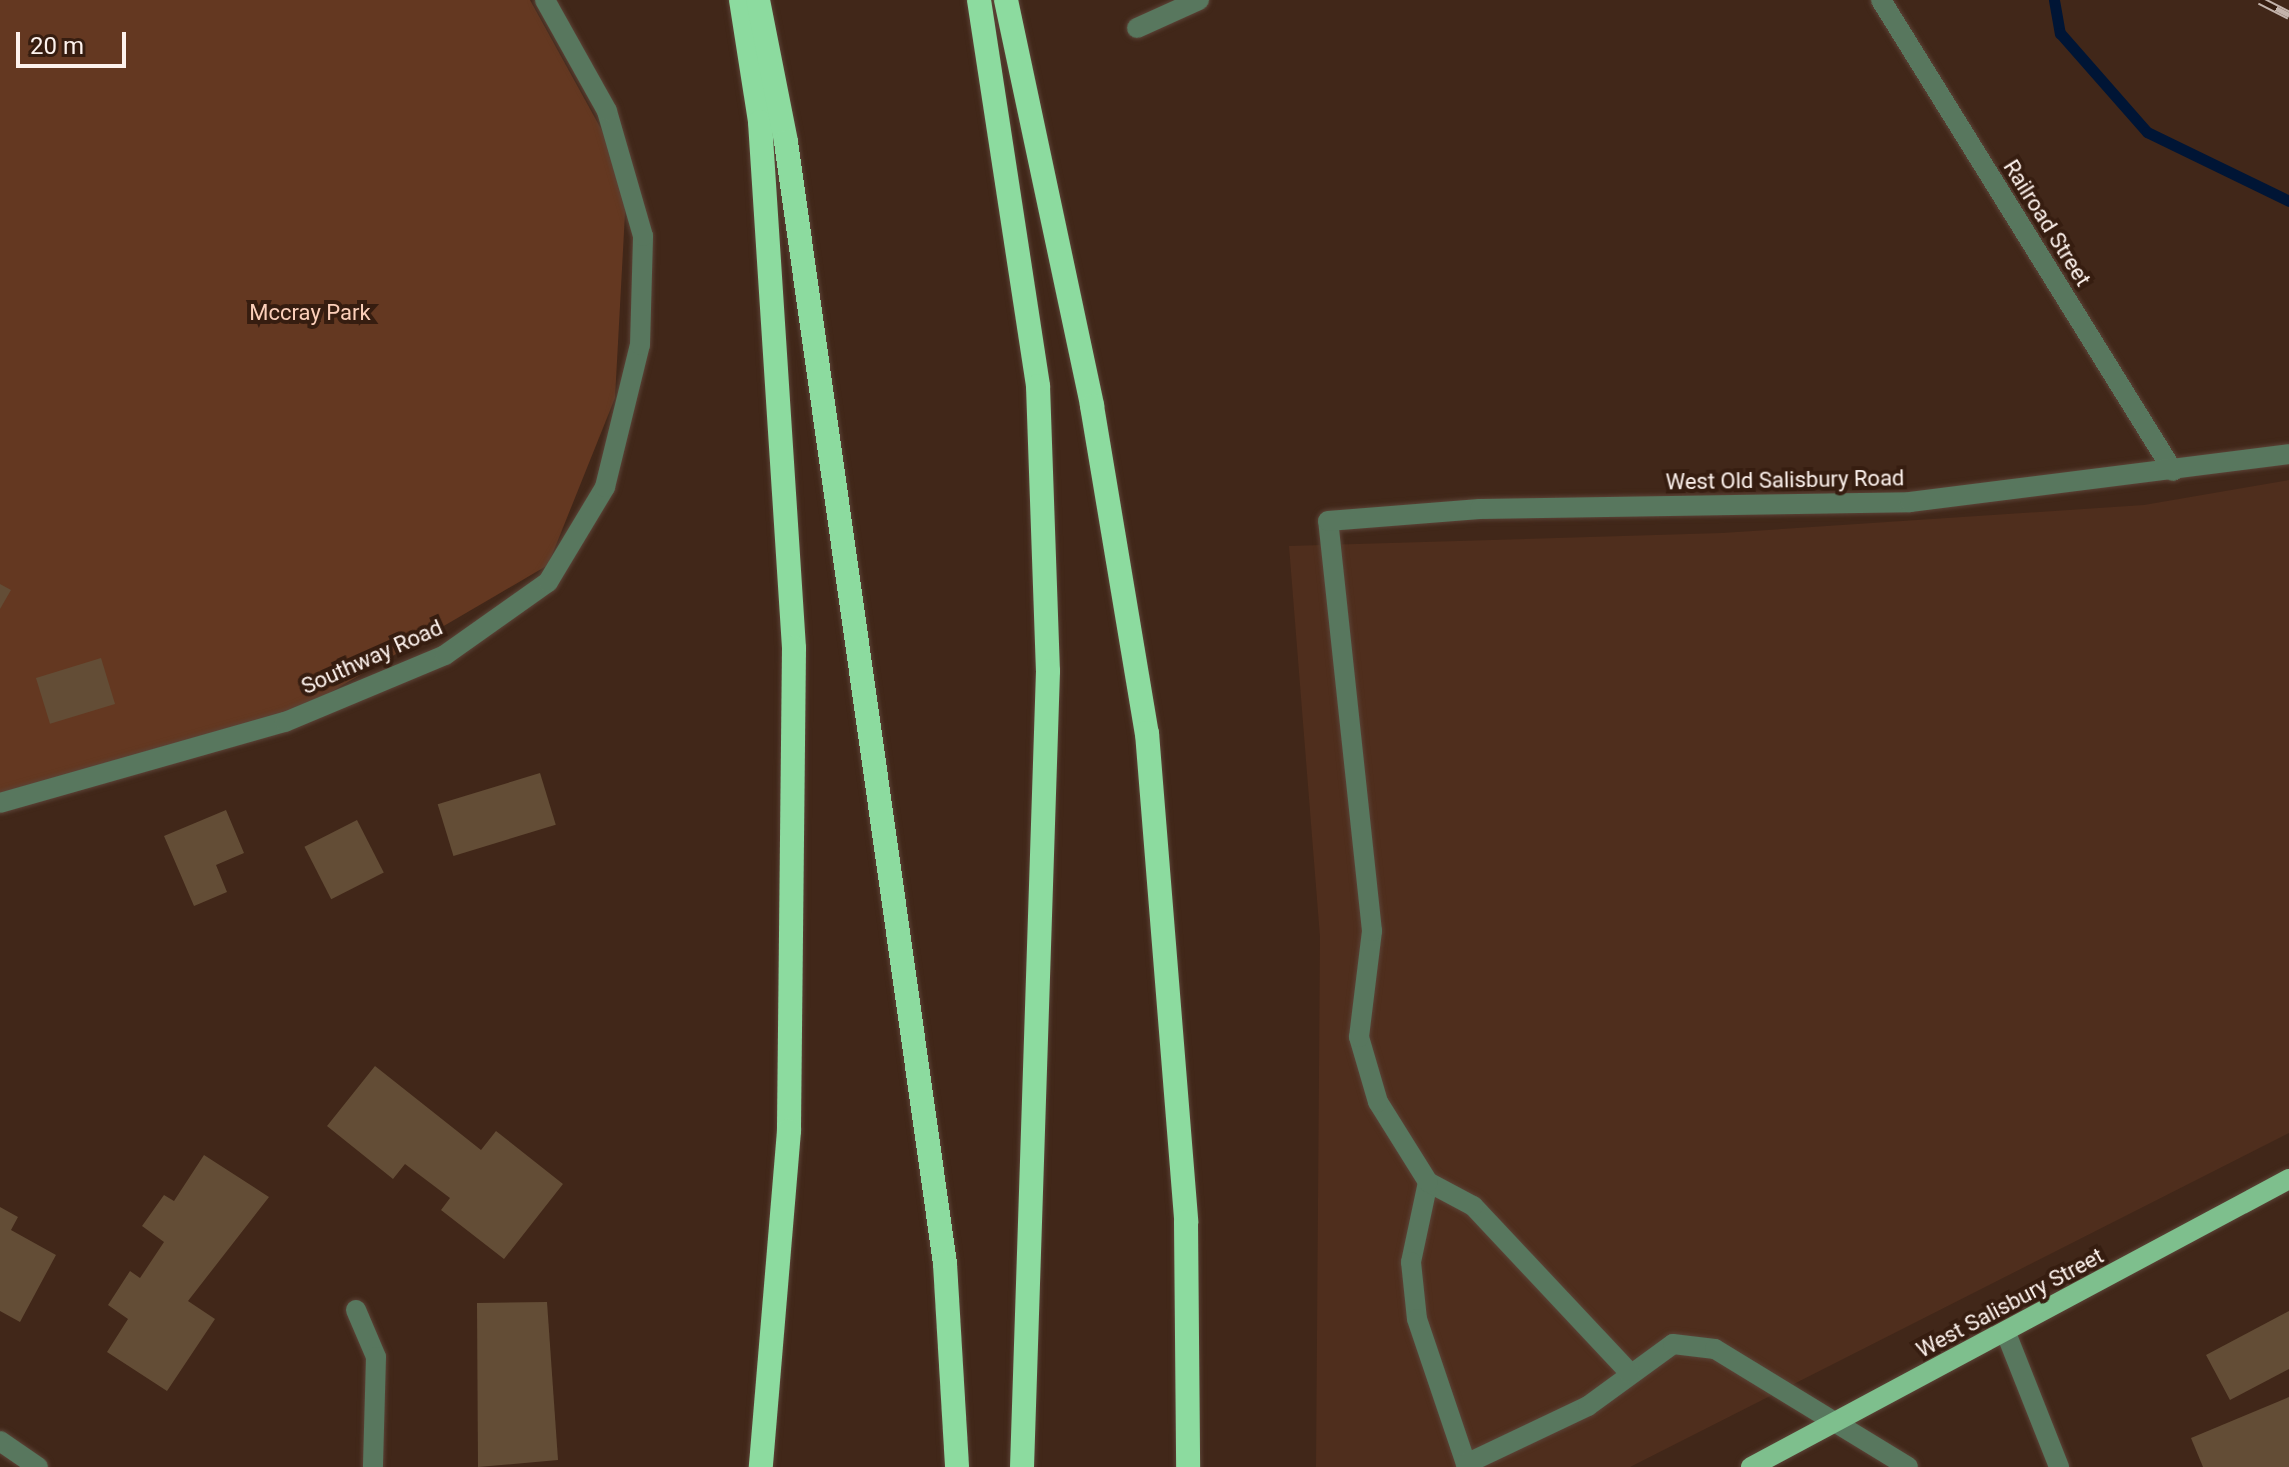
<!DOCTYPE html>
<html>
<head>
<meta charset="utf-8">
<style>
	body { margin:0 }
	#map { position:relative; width:2289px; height:1467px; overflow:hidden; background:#412719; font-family:Roboto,sans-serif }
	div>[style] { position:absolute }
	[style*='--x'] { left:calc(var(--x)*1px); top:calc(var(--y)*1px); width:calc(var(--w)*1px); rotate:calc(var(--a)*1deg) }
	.built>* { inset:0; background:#4f2e1d }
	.green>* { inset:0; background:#643821 }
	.stream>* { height:11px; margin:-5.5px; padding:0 5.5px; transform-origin:5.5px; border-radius:5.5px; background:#001535 }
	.building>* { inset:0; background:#634d36; transform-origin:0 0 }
	.roads { filter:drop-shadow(0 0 2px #5b4337) drop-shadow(0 0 2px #5b4337) }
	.minor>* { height:20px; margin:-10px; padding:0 10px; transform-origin:10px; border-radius:10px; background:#58775e }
	.major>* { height:20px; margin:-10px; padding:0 10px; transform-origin:10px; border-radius:10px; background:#7ebf8d }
	.highway>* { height:24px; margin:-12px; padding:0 12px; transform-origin:12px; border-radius:12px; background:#8cdb9f }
	.rail>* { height:9px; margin-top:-4.5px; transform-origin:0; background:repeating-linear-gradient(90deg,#361d10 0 18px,#c3b3ab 0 36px); box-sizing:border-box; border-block:2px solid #c3b3ab }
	span { translate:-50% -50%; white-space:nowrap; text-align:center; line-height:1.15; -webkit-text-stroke:8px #361d10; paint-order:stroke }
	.street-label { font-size:22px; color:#fdf2ed }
	.park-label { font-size:22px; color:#fbcfba }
	.scale { position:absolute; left:16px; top:32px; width:110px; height:36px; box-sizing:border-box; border:4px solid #fdf2ed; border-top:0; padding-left:10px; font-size:24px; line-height:28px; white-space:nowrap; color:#fdf2ed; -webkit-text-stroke:6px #361d10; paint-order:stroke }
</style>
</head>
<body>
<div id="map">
	<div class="built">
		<i style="clip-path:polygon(2289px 480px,2289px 1133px,1630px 1467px,1316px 1467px,1320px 937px,1289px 546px,1722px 533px,2144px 505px)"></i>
	</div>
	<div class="green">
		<i style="clip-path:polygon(0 0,530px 0,627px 176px,615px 398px,548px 565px,307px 706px,0 793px)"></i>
	</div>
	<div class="stream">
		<i style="--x:2054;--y:0;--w:34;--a:80"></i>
		<i style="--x:2060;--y:33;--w:132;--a:48.7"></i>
		<i style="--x:2147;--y:132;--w:158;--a:25.9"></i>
	</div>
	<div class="building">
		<i style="clip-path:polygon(0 584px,11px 590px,0 609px)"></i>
		<i style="left:101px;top:658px;width:48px;height:68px;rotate:73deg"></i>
		<i style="left:540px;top:773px;width:54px;height:107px;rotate:73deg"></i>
		<i style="clip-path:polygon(226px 810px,244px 853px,216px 865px,227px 892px,194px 906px,164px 836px)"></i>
		<i style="left:357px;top:820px;width:59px;height:59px;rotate:63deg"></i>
		<i style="clip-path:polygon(375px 1066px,481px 1150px,496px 1131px,563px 1184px,504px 1259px,441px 1210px,450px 1198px,405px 1164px,393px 1179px,327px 1126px)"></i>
		<i style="clip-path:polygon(204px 1155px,269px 1197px,188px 1301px,215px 1319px,167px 1391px,107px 1352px,128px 1319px,108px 1305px,130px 1271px,140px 1278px,164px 1242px,142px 1226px,164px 1195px,174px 1201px)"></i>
		<i style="clip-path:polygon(0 1207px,18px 1217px,11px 1230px,56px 1255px,20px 1322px,0 1311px)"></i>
		<i style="clip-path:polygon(547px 1302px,558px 1460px,478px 1467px,477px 1303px)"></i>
		<i style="clip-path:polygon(2289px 1311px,2289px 1369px,2230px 1400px,2206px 1355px)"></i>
		<i style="clip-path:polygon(2289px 1397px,2289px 1467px,2203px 1467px,2191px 1438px)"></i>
	</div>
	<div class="roads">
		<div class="minor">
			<i style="--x:1881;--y:0;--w:554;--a:58.2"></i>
			<i style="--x:1137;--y:28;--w:68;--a:-24.3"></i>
			<i style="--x:0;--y:803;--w:296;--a:-15.9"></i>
			<i style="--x:285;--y:722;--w:173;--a:-22.7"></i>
			<i style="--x:445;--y:655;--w:126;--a:-35.3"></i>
			<i style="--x:548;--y:582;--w:111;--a:-59"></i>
			<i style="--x:605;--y:487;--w:146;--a:-76.2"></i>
			<i style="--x:640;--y:345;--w:109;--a:-88.4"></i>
			<i style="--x:643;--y:236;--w:130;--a:-106.1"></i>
			<i style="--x:607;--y:111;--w:127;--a:-119.2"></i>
			<i style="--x:1428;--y:1182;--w:82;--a:102"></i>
			<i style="--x:1411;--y:1262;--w:57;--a:84"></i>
			<i style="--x:1417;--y:1319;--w:153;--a:71.3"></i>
			<i style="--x:1466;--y:1464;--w:135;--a:-25.4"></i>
			<i style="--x:1588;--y:1406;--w:105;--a:-36.1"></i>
			<i style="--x:1673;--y:1344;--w:42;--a:6.8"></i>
			<i style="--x:1715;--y:1349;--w:226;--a:31.4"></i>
			<i style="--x:356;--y:1310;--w:51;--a:66.9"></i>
			<i style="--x:376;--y:1357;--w:110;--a:91.6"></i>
			<i style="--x:2006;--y:1333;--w:144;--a:68.4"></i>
			<i style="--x:1630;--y:1373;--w:229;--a:-133.2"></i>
			<i style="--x:1473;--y:1206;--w:51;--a:-151.9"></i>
			<i style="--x:1428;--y:1182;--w:94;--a:-122"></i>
			<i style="--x:1378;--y:1102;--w:68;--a:-106.3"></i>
			<i style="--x:1359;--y:1037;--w:107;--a:-83"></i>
			<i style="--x:1372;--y:931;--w:412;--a:-96.1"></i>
			<i style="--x:1328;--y:521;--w:152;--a:-4.5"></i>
			<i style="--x:1480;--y:509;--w:430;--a:-0.9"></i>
			<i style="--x:1910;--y:502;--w:382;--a:-7.2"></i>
			<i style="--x:0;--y:1441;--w:46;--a:34.4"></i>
		</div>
		<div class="major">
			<i style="--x:1751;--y:1467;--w:610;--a:-28.16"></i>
		</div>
		<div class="highway">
			<i style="--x:741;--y:0;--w:123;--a:81.1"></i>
			<i style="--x:760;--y:122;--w:527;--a:86.3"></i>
			<i style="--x:794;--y:648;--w:483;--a:90.6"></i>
			<i style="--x:789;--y:1131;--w:337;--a:94.8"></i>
			<i style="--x:758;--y:0;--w:145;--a:78.8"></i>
			<i style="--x:786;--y:142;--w:1133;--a:81.93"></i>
			<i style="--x:945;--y:1264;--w:203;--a:86.6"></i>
			<i style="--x:979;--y:0;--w:390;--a:81.3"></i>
			<i style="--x:1038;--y:386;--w:285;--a:88"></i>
			<i style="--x:1048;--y:671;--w:796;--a:91.87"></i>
			<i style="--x:1006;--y:0;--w:415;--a:78"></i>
			<i style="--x:1092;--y:406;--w:332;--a:80.5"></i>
			<i style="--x:1147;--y:733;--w:491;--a:85.4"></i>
			<i style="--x:1186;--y:1222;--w:245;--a:89.5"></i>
		</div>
	</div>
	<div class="rail">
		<i style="--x:2260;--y:0;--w:33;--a:27"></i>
	</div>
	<div class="street-label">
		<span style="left:2047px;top:223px;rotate:58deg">Railroad Street</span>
		<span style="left:1785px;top:480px;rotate:-1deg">West Old Salisbury Road</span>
		<span style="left:372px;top:657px;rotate:-24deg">Southway Road</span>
		<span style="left:2010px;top:1303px;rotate:-28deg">West Salisbury Street</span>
	</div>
	<div class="park-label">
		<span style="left:310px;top:313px">Mccray Park</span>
	</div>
	<div class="scale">20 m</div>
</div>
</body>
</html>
